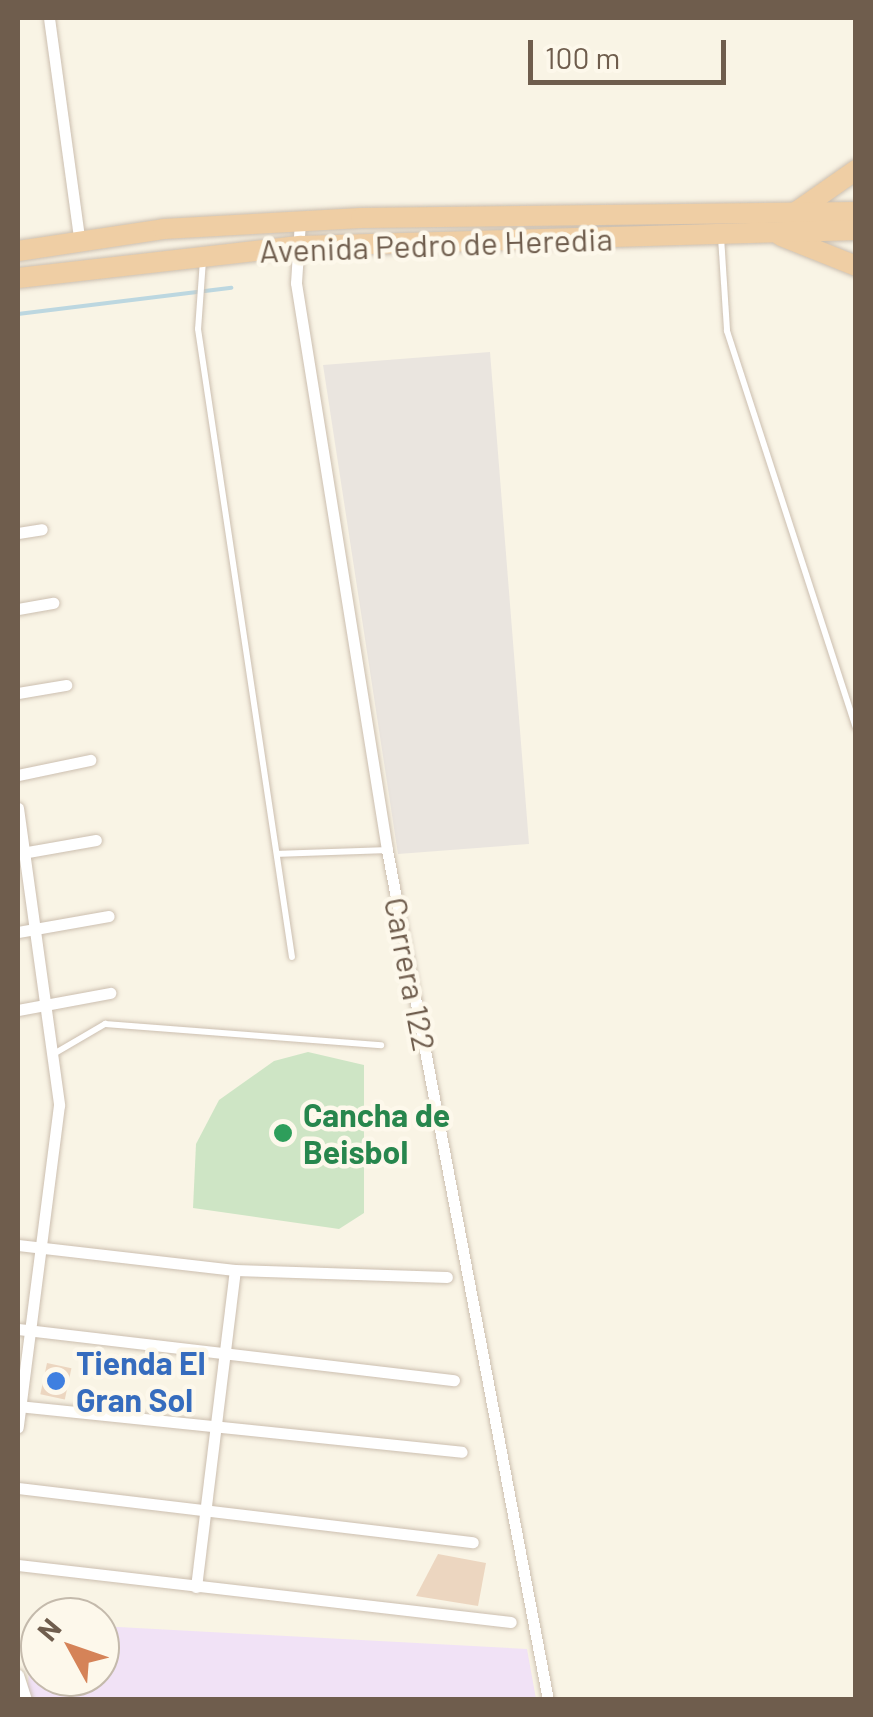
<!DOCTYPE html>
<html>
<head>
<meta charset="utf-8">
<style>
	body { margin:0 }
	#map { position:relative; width:873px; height:1717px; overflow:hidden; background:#f9f4e5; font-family:Barlow,sans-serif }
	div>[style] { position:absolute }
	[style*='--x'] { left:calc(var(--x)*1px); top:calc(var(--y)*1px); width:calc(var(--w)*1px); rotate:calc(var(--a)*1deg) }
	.industrial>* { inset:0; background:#eae5df }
	.education>* { inset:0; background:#f1e2f6 }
	.green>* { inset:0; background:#cee5c5 }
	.stream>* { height:4px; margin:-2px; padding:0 2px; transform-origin:2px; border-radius:2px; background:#bcd7e0 }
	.building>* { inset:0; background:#ecd6c0; transform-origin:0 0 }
	.roads { filter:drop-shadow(0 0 2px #ccbfb0) drop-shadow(0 0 2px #ccbfb0) }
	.service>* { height:6px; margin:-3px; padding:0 3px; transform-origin:3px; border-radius:3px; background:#fff }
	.minor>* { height:11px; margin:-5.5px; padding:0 5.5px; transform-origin:5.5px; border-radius:5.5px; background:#fff }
	.trunk>* { height:20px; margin:-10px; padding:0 10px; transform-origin:10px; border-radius:10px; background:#efcea4 }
	.dots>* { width:28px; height:28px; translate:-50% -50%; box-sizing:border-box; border:5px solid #fdf8eb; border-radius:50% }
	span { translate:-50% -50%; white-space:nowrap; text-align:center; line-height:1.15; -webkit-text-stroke:9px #fdf8eb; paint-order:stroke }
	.street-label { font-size:32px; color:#6f5d4d }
	.leisure-label { font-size:32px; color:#27864d; font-weight:700 }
	.left { translate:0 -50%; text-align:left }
	.shop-label { font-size:32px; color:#366cbe; font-weight:700 }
	.frame { position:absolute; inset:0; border:20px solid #6f5d4d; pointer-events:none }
	.north { position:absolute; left:20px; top:1597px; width:100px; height:100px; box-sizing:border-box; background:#fdf8eb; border:2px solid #c4baac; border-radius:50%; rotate:310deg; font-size:28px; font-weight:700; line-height:40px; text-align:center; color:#6f5d4d }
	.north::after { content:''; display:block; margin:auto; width:35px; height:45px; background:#d58358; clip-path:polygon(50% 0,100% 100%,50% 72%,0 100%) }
	.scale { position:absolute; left:528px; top:40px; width:198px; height:45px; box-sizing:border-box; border:5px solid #6f5d4d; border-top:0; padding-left:12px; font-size:30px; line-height:35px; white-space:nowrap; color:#6f5d4d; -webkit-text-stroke:8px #fdf8eb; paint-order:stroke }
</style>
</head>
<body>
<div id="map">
	<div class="industrial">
		<i style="clip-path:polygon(490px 352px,529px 844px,398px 854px,323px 365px)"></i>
	</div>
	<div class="education">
		<i style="clip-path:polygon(32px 1623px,40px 1623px,40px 1677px,100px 1677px,100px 1626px,527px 1649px,536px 1699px,27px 1700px)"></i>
	</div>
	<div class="green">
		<i style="clip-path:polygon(308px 1052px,364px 1065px,364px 1213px,339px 1229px,193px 1208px,196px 1144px,219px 1100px,274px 1061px)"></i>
	</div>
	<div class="stream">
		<i style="--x:18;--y:314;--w:215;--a:-7"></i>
	</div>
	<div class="building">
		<i style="left:47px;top:1363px;width:25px;height:32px;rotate:12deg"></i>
		<i style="clip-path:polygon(438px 1554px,486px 1563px,478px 1606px,416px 1596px)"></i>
	</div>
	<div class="roads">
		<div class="service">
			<i style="--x:721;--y:237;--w:94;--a:86.3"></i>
			<i style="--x:727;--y:331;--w:416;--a:72"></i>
			<i style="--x:203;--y:260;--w:69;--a:94.1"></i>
			<i style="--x:198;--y:329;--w:635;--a:81.49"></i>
			<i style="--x:277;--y:854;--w:109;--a:-2.1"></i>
			<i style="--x:57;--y:1052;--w:56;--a:-30.3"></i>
			<i style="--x:105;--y:1024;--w:277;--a:4.4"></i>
		</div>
		<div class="minor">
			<i style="--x:49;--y:18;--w:222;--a:82.2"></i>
			<i style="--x:300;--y:221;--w:62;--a:93.7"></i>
			<i style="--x:296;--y:283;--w:574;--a:80.88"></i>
			<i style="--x:387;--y:850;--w:865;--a:79.27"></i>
			<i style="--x:18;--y:533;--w:24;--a:-9"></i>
			<i style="--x:18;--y:609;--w:36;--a:-10"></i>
			<i style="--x:18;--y:693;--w:49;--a:-9.5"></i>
			<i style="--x:18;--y:775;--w:74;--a:-11.8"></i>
			<i style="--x:18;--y:808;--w:300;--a:82.1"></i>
			<i style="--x:59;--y:1105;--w:325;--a:97.3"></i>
			<i style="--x:22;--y:853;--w:75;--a:-10"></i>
			<i style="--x:18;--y:932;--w:92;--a:-10"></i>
			<i style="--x:18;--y:1010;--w:94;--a:-10.5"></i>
			<i style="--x:18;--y:1245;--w:218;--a:6.6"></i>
			<i style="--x:235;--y:1270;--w:212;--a:1.9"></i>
			<i style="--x:18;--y:1329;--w:439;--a:6.7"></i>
			<i style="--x:18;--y:1406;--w:446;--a:5.9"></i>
			<i style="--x:18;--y:1488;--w:458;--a:6.8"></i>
			<i style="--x:18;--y:1565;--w:496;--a:6.6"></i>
			<i style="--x:196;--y:1587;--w:319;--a:-83"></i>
			<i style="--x:18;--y:1675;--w:26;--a:72"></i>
		</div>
		<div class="trunk">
			<i style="--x:796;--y:212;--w:73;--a:-35"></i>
			<i style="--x:781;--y:236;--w:81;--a:21.8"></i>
			<i style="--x:18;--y:251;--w:147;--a:-8.6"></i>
			<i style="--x:163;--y:229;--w:198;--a:-3.2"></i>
			<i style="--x:361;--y:218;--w:495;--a:-0.7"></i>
			<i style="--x:18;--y:278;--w:285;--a:-6.5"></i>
			<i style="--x:301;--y:246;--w:555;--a:-1.65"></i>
		</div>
	</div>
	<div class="dots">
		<i style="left:283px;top:1133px;background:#2e9e5b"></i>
		<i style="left:56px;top:1381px;background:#3f7fe0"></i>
	</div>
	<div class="street-label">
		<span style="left:436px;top:244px;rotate:-2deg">Avenida Pedro de Heredia</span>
		<span style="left:411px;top:974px;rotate:79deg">Carrera 122</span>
	</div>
	<div class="leisure-label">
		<span class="left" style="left:303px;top:1133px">Cancha de<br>Beisbol</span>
	</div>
	<div class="shop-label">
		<span class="left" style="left:76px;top:1381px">Tienda El<br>Gran Sol</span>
	</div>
	<div class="frame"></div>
	<div class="north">N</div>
	<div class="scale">100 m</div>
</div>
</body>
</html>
